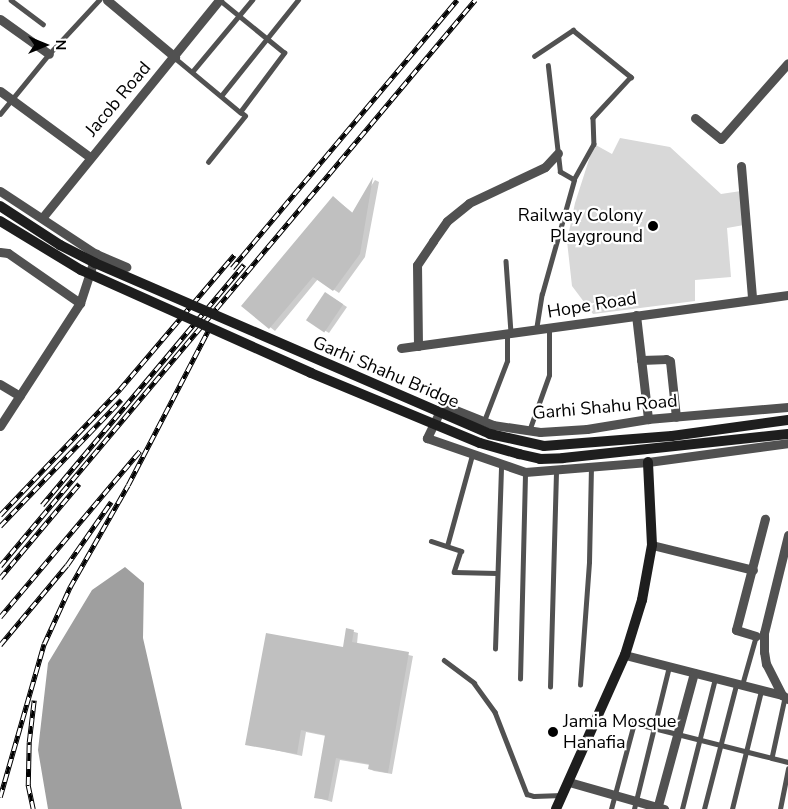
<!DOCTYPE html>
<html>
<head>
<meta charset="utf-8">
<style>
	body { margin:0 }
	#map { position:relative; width:788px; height:809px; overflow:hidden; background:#fff; font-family:"Nunito Sans",sans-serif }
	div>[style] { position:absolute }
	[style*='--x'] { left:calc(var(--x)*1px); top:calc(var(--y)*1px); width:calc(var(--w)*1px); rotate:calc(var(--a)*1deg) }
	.green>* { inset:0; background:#d8d8d8 }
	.water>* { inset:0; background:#9f9f9f }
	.shadow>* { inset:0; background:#0003 }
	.building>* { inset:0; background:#c0c0c0; transform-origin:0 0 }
	.lane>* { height:4.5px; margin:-2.25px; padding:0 2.25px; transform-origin:2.25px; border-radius:2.25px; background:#515151 }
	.street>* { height:9px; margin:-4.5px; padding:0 4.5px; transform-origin:4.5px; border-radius:4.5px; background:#515151 }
	.secondary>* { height:10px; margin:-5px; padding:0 5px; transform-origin:5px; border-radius:5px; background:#1e1e1e }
	.rail>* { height:4.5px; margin-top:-2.25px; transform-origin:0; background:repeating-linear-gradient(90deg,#fff 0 8px,#000 0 16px); box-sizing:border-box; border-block:1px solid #000 }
	.secondary-bridge>* { height:10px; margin:-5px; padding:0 5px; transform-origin:5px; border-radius:5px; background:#1e1e1e }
	.dots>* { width:14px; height:14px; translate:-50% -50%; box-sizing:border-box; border:2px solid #fff; border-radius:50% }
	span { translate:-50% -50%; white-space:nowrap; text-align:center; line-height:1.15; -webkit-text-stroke:4.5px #fff; paint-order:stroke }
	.street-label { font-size:18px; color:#000 }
	.poi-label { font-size:18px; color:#000 }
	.right { translate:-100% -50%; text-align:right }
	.left { translate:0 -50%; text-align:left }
	.north { position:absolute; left:20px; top:20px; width:50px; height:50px; -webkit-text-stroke:4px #fff; paint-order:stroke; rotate:90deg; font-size:14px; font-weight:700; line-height:20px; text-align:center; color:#000 }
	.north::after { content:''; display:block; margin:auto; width:18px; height:22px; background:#000; clip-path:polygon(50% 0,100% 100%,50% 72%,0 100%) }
</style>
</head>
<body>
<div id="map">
	<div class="green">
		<i style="clip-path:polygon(620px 138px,670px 147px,721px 194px,741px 191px,744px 225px,727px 228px,731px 277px,695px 280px,695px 301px,593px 314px,572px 286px,567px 241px,575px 203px,594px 144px,612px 154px)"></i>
	</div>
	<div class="water">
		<i style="clip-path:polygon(125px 567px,144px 583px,143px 638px,182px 809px,48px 809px,38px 750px,48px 663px,92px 590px)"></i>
	</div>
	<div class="shadow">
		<i style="clip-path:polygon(375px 180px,379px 182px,365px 257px,339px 293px,318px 279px,275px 331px,243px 305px,338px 201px,353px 213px)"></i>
		<i style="clip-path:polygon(330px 296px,347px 307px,329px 333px,308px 320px)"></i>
		<i style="clip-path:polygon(347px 630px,358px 633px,357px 644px,413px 656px,392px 774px,374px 771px,369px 769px,370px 765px,340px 760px,332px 802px,315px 797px,326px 736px,306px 732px,302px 756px,247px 744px,344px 648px)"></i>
	</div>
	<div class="building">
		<i style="clip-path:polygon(373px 177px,360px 254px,333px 291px,313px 277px,269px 329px,241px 306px,333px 196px,352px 213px)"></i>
		<i style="left:325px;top:292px;width:22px;height:34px;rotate:34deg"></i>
		<i style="clip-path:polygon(346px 628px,354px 630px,352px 642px,409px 652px,388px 773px,368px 769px,369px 764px,336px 758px,328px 800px,314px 798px,325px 735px,301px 730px,297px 754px,245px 745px,266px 633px,343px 647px)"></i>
	</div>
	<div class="lane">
		<i style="--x:11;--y:0;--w:40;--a:37"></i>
		<i style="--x:534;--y:56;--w:47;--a:-33.7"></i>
		<i style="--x:573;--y:30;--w:75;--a:39"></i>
		<i style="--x:631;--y:77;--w:56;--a:132.8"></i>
		<i style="--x:593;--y:118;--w:26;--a:88"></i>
		<i style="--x:594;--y:144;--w:41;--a:119.1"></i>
		<i style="--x:175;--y:58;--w:85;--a:39.7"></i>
		<i style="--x:240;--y:112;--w:74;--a:-53.3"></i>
		<i style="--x:284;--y:53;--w:84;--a:-140.8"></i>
		<i style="--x:192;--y:72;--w:94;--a:-50.2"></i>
		<i style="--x:221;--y:96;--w:123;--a:-51.3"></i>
		<i style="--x:0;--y:114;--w:77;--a:-50.8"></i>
		<i style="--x:49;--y:54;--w:74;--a:-47.2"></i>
		<i style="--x:208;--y:162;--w:59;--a:-51.2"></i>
		<i style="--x:245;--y:116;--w:6;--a:-141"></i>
		<i style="--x:506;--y:261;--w:72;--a:86"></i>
		<i style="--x:536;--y:330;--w:36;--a:-81"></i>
		<i style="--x:542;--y:294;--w:118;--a:-74.3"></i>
		<i style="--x:574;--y:180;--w:16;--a:-150"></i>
		<i style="--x:560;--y:172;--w:107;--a:-96.5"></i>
		<i style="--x:484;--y:421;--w:64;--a:-69"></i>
		<i style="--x:507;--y:361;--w:27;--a:-90"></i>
		<i style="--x:529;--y:431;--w:59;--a:-70.3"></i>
		<i style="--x:549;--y:375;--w:46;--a:-90"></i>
		<i style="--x:431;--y:541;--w:32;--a:18"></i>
		<i style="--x:461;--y:551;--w:22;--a:108"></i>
		<i style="--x:454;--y:572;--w:43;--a:1.3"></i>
		<i style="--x:447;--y:546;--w:94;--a:-74.6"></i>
		<i style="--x:495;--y:649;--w:184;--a:-88.1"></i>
		<i style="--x:444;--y:660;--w:38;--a:37"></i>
		<i style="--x:474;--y:683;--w:36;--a:54"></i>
		<i style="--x:495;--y:712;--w:88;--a:68.7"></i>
		<i style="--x:527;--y:794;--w:7;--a:16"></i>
		<i style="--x:534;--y:796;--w:28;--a:-2"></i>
		<i style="--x:520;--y:679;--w:207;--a:-88.6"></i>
		<i style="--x:580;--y:685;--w:123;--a:-85.8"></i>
		<i style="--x:589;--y:562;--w:96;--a:-88.8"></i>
		<i style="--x:742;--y:685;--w:51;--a:-74.1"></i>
		<i style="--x:550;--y:687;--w:218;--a:-88.4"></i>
		<i style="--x:785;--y:698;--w:61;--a:102.2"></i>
		<i style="--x:772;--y:758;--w:16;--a:14"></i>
		<i style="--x:611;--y:809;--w:89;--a:-75"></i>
		<i style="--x:634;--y:723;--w:142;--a:14.2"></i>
		<i style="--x:634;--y:809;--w:146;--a:-76.2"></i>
		<i style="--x:682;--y:809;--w:134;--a:-75.8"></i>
		<i style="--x:704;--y:809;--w:128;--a:-75.5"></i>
		<i style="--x:732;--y:809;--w:122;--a:-76.2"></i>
		<i style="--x:780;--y:809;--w:41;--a:-78.7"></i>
	</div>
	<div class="street">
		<i style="--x:107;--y:0;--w:89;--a:40"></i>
		<i style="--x:0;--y:19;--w:60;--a:35.5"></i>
		<i style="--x:0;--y:91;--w:112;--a:36.3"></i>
		<i style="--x:695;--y:118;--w:33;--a:39"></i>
		<i style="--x:721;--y:139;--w:101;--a:-48.6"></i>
		<i style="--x:741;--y:166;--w:132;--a:85.2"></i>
		<i style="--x:0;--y:191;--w:115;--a:33.3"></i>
		<i style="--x:96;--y:254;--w:33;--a:23"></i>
		<i style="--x:42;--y:218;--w:281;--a:-50.9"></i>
		<i style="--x:0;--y:252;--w:8;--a:7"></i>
		<i style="--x:8;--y:253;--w:88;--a:34.8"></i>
		<i style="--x:636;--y:315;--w:105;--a:83.4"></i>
		<i style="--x:418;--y:346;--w:81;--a:-90.7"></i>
		<i style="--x:417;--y:265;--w:29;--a:-56"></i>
		<i style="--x:433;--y:241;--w:24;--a:-55"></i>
		<i style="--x:447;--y:221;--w:28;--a:-39"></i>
		<i style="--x:469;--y:203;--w:84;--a:-25.3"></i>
		<i style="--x:545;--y:167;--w:19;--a:-47"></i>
		<i style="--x:401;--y:348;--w:391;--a:-7.8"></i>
		<i style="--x:641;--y:360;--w:25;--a:-2"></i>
		<i style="--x:666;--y:359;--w:4;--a:27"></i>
		<i style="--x:670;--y:361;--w:56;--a:83.9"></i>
		<i style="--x:0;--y:384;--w:23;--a:31"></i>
		<i style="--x:788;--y:407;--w:141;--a:175.1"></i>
		<i style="--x:648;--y:419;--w:62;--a:170.7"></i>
		<i style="--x:587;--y:429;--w:47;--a:176.3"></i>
		<i style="--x:540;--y:432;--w:48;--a:-171.5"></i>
		<i style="--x:493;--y:425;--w:54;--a:-158.2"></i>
		<i style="--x:443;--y:405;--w:37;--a:116"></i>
		<i style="--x:427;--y:438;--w:104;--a:19.1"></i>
		<i style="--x:525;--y:472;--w:123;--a:-4.6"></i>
		<i style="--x:648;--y:462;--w:141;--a:-7.7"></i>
		<i style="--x:0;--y:426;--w:147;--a:-57"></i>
		<i style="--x:80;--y:303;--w:52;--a:-71.9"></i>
		<i style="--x:652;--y:545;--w:104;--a:13.9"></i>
		<i style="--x:756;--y:636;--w:21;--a:-163"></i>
		<i style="--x:736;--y:630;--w:115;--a:-75.4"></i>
		<i style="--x:625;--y:655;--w:162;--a:14.3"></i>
		<i style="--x:782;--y:695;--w:7;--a:34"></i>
		<i style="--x:782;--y:695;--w:35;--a:-117"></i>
		<i style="--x:766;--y:664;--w:12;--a:-99"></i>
		<i style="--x:764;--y:652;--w:19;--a:-90"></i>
		<i style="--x:764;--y:633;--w:101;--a:-76.2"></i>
		<i style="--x:569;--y:782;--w:99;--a:15.9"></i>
		<i style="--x:657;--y:809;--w:141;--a:-74.8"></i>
	</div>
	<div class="secondary">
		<i style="--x:556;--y:809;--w:169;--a:-65.9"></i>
		<i style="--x:625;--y:655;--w:58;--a:-72.8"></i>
		<i style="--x:642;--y:600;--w:56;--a:-79.7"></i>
		<i style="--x:652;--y:545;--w:83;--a:-92.8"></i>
	</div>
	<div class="rail">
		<i style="--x:232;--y:268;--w:350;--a:-50"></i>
		<i style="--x:42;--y:505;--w:314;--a:-50"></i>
		<i style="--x:0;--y:515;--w:174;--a:-46.4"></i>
		<i style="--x:120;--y:389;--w:176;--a:-49.6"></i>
		<i style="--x:0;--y:526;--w:175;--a:-46.2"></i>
		<i style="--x:0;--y:566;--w:739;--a:-50"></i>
		<i style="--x:0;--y:578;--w:123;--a:-50"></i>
		<i style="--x:0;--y:617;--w:217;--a:-49.9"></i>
		<i style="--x:0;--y:645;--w:104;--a:-50.1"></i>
		<i style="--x:67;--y:565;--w:77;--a:-55.1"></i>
		<i style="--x:0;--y:797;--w:159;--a:-74"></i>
		<i style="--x:44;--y:644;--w:63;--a:-65.5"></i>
		<i style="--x:70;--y:587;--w:117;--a:-60.4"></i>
		<i style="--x:128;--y:485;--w:180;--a:-62.6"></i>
		<i style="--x:33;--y:809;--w:25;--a:-102"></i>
		<i style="--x:28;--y:785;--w:43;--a:-88.7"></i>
		<i style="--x:29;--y:742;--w:42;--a:-83.2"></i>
	</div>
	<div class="secondary-bridge">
		<i style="--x:0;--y:206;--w:72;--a:33"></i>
		<i style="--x:60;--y:245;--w:39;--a:27"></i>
		<i style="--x:95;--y:263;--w:430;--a:23.4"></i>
		<i style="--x:490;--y:434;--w:55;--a:12.5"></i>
		<i style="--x:544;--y:446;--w:128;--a:-4.5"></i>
		<i style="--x:672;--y:436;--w:117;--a:-7.9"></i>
		<i style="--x:0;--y:221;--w:95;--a:31.2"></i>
		<i style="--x:81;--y:270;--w:252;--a:24.1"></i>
		<i style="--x:311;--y:373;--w:183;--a:22.5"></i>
		<i style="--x:480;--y:443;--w:41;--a:15.8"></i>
		<i style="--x:519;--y:454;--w:22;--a:13"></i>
		<i style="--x:540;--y:459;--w:23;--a:-2"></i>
		<i style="--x:563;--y:458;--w:226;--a:-6.1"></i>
	</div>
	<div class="dots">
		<i style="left:653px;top:226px;background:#000"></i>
		<i style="left:553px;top:732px;background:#000"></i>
	</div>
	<div class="street-label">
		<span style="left:118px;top:99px;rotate:-50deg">Jacob Road</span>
		<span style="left:592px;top:305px;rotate:-9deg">Hope Road</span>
		<span style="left:386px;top:372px;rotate:23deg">Garhi Shahu Bridge</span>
		<span style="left:605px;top:407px;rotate:-5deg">Garhi Shahu Road</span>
	</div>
	<div class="poi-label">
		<span class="right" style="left:643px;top:226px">Railway Colony<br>Playground</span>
		<span class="left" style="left:563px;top:732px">Jamia Mosque<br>Hanafia</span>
	</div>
	<div class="north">N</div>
</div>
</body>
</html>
